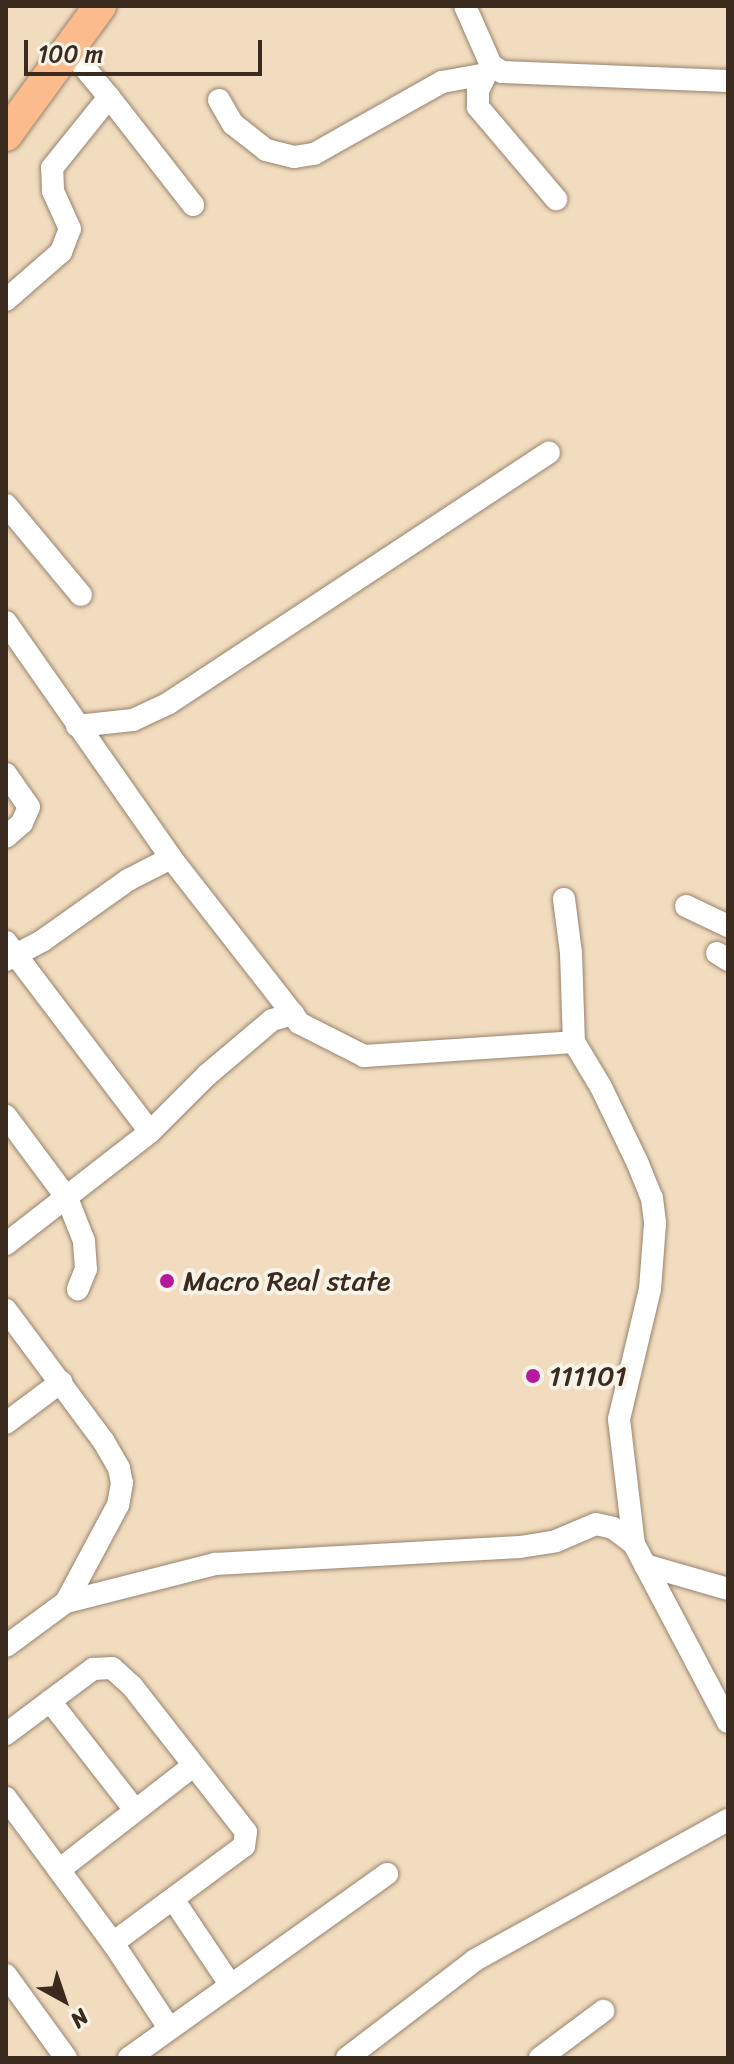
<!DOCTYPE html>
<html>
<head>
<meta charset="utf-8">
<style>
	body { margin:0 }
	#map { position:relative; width:734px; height:2064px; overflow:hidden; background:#f2dcbf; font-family:Sriracha,sans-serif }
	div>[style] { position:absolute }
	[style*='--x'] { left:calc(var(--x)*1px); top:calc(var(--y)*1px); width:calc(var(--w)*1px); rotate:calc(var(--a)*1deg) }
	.roads { filter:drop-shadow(0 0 2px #96836e) drop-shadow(0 0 2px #96836e) }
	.minor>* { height:22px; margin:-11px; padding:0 11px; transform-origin:11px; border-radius:11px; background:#fff }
	.highway>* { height:32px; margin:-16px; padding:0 16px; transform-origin:16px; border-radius:16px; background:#fbbb8c }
	.dots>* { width:22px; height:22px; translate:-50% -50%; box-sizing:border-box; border:4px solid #f7f3e8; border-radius:50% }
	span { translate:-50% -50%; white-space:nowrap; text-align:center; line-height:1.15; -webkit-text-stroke:8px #f7f3e8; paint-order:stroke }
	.poi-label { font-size:28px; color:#3b2a1e }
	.left { translate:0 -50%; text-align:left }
	.frame { position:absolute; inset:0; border:8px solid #3b2a1e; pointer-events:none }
	.north { position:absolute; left:24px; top:1960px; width:80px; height:80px; -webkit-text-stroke:6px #f7f3e8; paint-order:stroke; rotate:140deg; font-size:22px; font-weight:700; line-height:32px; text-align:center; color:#3b2a1e }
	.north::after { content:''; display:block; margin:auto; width:28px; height:36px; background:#3b2a1e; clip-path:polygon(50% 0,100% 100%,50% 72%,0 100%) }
	.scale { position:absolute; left:24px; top:40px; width:238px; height:36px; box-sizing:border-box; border:4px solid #3b2a1e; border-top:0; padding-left:10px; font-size:24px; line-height:28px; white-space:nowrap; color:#3b2a1e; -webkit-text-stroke:6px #f7f3e8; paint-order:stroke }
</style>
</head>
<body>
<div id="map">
	<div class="roads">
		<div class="minor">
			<i style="--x:465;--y:6;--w:64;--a:66.2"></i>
			<i style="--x:491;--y:65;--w:13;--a:32"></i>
			<i style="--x:502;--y:72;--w:226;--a:2.3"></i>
			<i style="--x:490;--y:66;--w:28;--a:116"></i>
			<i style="--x:478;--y:91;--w:16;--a:90"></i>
			<i style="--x:478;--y:107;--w:121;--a:49.7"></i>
			<i style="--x:109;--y:97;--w:137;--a:52.1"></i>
			<i style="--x:219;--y:100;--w:28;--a:60"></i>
			<i style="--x:233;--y:124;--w:42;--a:38.2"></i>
			<i style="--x:266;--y:150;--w:29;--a:14"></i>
			<i style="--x:294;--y:157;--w:20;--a:-9"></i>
			<i style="--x:314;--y:154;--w:147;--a:-29.4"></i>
			<i style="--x:442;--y:82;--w:45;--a:-10.3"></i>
			<i style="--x:6;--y:300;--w:73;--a:-41.1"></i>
			<i style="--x:61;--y:252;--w:25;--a:-69"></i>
			<i style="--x:70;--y:229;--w:42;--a:-114.1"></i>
			<i style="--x:53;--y:191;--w:23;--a:-92"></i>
			<i style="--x:52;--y:168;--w:91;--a:-51.2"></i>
			<i style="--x:109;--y:97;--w:62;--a:-129.8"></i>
			<i style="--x:6;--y:505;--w:117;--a:50.2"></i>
			<i style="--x:6;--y:622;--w:288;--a:55"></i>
			<i style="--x:171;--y:858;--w:198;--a:52"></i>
			<i style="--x:77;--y:726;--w:56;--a:-6.1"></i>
			<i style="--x:133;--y:720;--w:40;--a:-25"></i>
			<i style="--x:169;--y:703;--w:455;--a:-33.4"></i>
			<i style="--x:6;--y:774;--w:40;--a:55.1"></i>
			<i style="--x:29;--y:807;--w:17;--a:114"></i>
			<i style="--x:22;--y:823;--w:21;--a:139"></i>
			<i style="--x:564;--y:899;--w:54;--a:82.6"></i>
			<i style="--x:571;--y:953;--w:89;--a:88.1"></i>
			<i style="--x:574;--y:1042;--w:52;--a:59"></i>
			<i style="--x:601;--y:1087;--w:85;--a:64.3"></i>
			<i style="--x:638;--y:1164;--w:37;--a:68"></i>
			<i style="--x:652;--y:1198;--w:26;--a:83"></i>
			<i style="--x:655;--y:1224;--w:65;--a:94.4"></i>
			<i style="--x:650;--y:1289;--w:134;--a:103.4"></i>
			<i style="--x:619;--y:1419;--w:126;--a:83.2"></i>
			<i style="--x:686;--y:906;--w:47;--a:25.5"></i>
			<i style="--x:6;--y:942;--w:238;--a:52.8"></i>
			<i style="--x:717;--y:953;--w:13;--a:32"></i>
			<i style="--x:6;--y:960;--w:41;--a:-27.8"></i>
			<i style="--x:42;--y:941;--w:105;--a:-35.3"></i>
			<i style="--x:128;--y:880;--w:48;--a:-27.1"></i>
			<i style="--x:6;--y:1116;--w:102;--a:53.4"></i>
			<i style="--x:67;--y:1198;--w:46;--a:68.4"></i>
			<i style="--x:84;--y:1241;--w:28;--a:86"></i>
			<i style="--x:86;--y:1269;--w:22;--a:112"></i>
			<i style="--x:6;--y:1244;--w:182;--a:-37.9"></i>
			<i style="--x:150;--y:1132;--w:81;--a:-45"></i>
			<i style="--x:207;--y:1075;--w:85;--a:-40.2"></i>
			<i style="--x:272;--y:1020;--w:22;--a:-16"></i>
			<i style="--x:293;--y:1014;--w:11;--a:56"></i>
			<i style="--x:299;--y:1023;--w:73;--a:26.9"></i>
			<i style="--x:364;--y:1056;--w:210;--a:-3.8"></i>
			<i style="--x:6;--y:1310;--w:164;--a:53.4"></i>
			<i style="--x:104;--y:1442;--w:30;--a:60"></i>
			<i style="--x:119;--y:1468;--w:15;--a:79"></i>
			<i style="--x:122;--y:1483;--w:22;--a:100"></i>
			<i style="--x:118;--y:1505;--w:110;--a:118.2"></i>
			<i style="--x:66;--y:1602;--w:74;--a:143.7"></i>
			<i style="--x:6;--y:1423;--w:69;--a:-36.7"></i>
			<i style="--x:645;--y:1565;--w:86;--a:16.1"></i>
			<i style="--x:66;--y:1602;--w:154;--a:-14.3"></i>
			<i style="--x:215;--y:1564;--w:305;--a:-3.2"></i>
			<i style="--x:520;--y:1547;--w:36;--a:-9"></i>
			<i style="--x:556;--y:1541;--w:43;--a:-23"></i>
			<i style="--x:596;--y:1524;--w:17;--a:13"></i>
			<i style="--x:613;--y:1528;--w:26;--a:37"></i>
			<i style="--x:634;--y:1544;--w:201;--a:62.2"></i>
			<i style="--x:50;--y:1701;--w:137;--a:52.1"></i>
			<i style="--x:6;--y:1734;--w:109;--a:-36.8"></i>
			<i style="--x:93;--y:1669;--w:19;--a:-3"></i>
			<i style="--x:112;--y:1668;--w:27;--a:42"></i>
			<i style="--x:132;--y:1686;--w:185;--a:52"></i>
			<i style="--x:246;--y:1832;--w:14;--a:98"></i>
			<i style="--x:244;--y:1846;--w:163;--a:143.5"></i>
			<i style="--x:6;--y:1798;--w:180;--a:53.6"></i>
			<i style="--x:113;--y:1943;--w:102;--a:56.6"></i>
			<i style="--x:59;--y:1870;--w:170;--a:-37.8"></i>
			<i style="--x:173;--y:1899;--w:102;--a:56.2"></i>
			<i style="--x:6;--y:1975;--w:102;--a:54.1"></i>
			<i style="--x:129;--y:2058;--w:317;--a:-35.5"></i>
			<i style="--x:347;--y:2058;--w:161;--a:-37.4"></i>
			<i style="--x:475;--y:1960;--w:289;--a:-29"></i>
			<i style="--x:540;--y:2058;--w:79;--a:-36.7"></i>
		</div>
		<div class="highway">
			<i style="--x:6;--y:135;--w:160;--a:-53.9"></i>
		</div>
	</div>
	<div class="dots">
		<i style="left:167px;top:1281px;background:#b5179e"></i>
		<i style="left:533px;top:1376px;background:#b5179e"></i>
	</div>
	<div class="poi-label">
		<span class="left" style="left:183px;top:1281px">Macro Real state</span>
		<span class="left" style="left:549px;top:1376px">111101</span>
	</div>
	<div class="frame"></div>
	<div class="north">N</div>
	<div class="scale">100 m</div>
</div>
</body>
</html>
